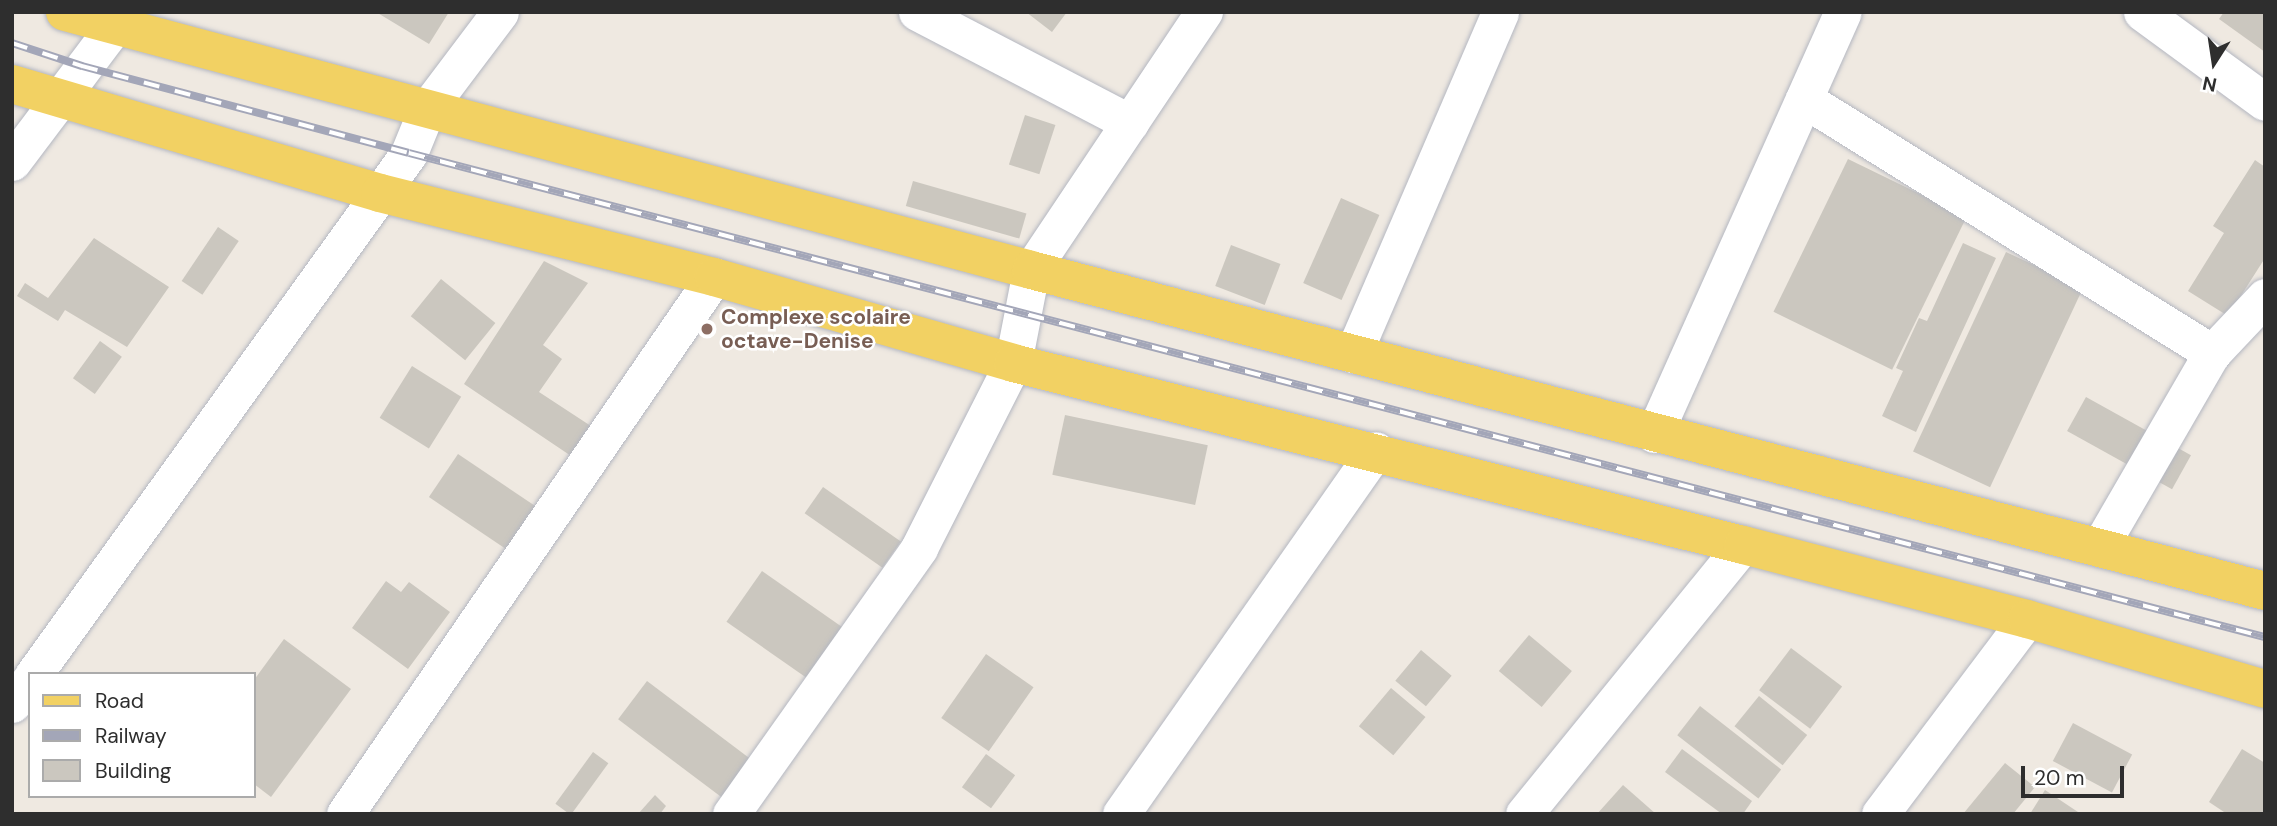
<!DOCTYPE html>
<html>
<head>
<meta charset="utf-8">
<style>
	body { margin:0 }
	#map { position:relative; width:2277px; height:826px; overflow:hidden; background:#efe9e1; font-family:"DM Sans",sans-serif }
	div>[style] { position:absolute }
	[style*='--x'] { left:calc(var(--x)*1px); top:calc(var(--y)*1px); width:calc(var(--w)*1px); rotate:calc(var(--a)*1deg) }
	.building>* { inset:0; background:#cbc7bf; transform-origin:0 0 }
	.roads { filter:drop-shadow(0 0 2px #b4b7c1) drop-shadow(0 0 2px #b4b7c1) }
	.minor>* { height:37px; margin:-18.5px; padding:0 18.5px; transform-origin:18.5px; border-radius:18.5px; background:#fff }
	.major>* { height:38px; margin:-19px; padding:0 19px; transform-origin:19px; border-radius:19px; background:#f2d163 }
	.rail>* { height:8px; margin-top:-4px; transform-origin:0; background:repeating-linear-gradient(90deg,#fff 0 16px,#a3a6b8 0 32px); box-sizing:border-box; border-block:2px solid #a3a6b8 }
	.dots>* { width:19px; height:19px; translate:-50% -50%; box-sizing:border-box; border:4px solid #fff; border-radius:50% }
	span { translate:-50% -50%; white-space:nowrap; text-align:center; line-height:1.15; -webkit-text-stroke:5px #fff; paint-order:stroke }
	.education-label { font-size:21px; color:#785e54; font-weight:700 }
	.left { translate:0 -50%; text-align:left }
	.frame { position:absolute; inset:0; border:14px solid #2e2e2e; pointer-events:none }
	.legend { position:absolute; left:28px; top:672px; width:228px; height:126px; box-sizing:border-box; background:#fff; border:2px solid #ababab; margin:0; padding:9px 12px; list-style:none; font-size:21px; color:#2e2e2e }
	.legend li { display:flex; align-items:center; gap:14px; height:35px }
	.legend b { width:35px; border:2px solid #ababab }
	.north { position:absolute; left:2179px; top:28px; width:70px; height:70px; -webkit-text-stroke:5px #fff; paint-order:stroke; rotate:192deg; font-size:19px; font-weight:700; line-height:28px; text-align:center; color:#2e2e2e }
	.north::after { content:''; display:block; margin:auto; width:24px; height:32px; background:#2e2e2e; clip-path:polygon(50% 0,100% 100%,50% 72%,0 100%) }
	.scale { position:absolute; left:2021px; top:766px; width:103px; height:32px; box-sizing:border-box; border:4px solid #2e2e2e; border-top:0; padding-left:9px; font-size:21px; line-height:24px; white-space:nowrap; color:#2e2e2e; -webkit-text-stroke:5px #fff; paint-order:stroke }
</style>
</head>
<body>
<div id="map">
	<div class="building">
		<i style="clip-path:polygon(376px 12px,449px 12px,429px 44px)"></i>
		<i style="clip-path:polygon(1026px 12px,1067px 12px,1052px 32px)"></i>
		<i style="clip-path:polygon(2224px 12px,2265px 12px,2265px 52px,2219px 19px)"></i>
		<i style="left:1025px;top:115px;width:32px;height:52px;rotate:18deg"></i>
		<i style="left:1848px;top:159px;width:132px;height:170px;rotate:26deg"></i>
		<i style="clip-path:polygon(2255px 160px,2265px 167px,2265px 258px,2228px 316px,2188px 291px,2224px 233px,2213px 226px)"></i>
		<i style="left:913px;top:181px;width:118px;height:26px;rotate:16deg"></i>
		<i style="left:1341px;top:198px;width:42px;height:93px;rotate:24deg"></i>
		<i style="left:218px;top:227px;width:25px;height:65px;rotate:34deg"></i>
		<i style="clip-path:polygon(94px 238px,169px 287px,127px 347px,65px 310px,58px 321px,17px 296px,25px 283px,48px 298px)"></i>
		<i style="clip-path:polygon(1963px 243px,1996px 258px,1916px 432px,1882px 416px,1903px 371px,1896px 368px,1919px 318px,1927px 321px)"></i>
		<i style="left:1231px;top:245px;width:53px;height:44px;rotate:21deg"></i>
		<i style="left:2006px;top:252px;width:85px;height:220px;rotate:25deg"></i>
		<i style="clip-path:polygon(544px 261px,588px 283px,543px 345px,562px 359px,539px 392px,597px 430px,577px 460px,464px 384px)"></i>
		<i style="left:441px;top:279px;width:70px;height:48px;rotate:39deg"></i>
		<i style="left:100px;top:341px;width:27px;height:46px;rotate:36deg"></i>
		<i style="left:412px;top:366px;width:58px;height:61px;rotate:32deg"></i>
		<i style="left:2086px;top:397px;width:120px;height:39px;rotate:29deg"></i>
		<i style="left:1065px;top:415px;width:146px;height:61px;rotate:12deg"></i>
		<i style="left:458px;top:454px;width:99px;height:52px;rotate:34deg"></i>
		<i style="left:823px;top:487px;width:95px;height:32px;rotate:35deg"></i>
		<i style="left:762px;top:571px;width:113px;height:62px;rotate:35deg"></i>
		<i style="clip-path:polygon(386px 581px,401px 592px,409px 582px,450px 612px,408px 669px,352px 628px)"></i>
		<i style="left:1529px;top:635px;width:56px;height:47px;rotate:40deg"></i>
		<i style="clip-path:polygon(284px 639px,351px 689px,271px 797px,254px 784px,254px 680px)"></i>
		<i style="left:1791px;top:648px;width:64px;height:53px;rotate:37deg"></i>
		<i style="left:1421px;top:650px;width:40px;height:40px;rotate:40deg"></i>
		<i style="left:986px;top:654px;width:58px;height:78px;rotate:35deg"></i>
		<i style="left:647px;top:681px;width:140px;height:48px;rotate:37deg"></i>
		<i style="left:1391px;top:688px;width:45px;height:50px;rotate:40deg"></i>
		<i style="left:1759px;top:696px;width:62px;height:39px;rotate:39deg"></i>
		<i style="left:1700px;top:706px;width:103px;height:37px;rotate:38deg"></i>
		<i style="left:2073px;top:723px;width:67px;height:43px;rotate:28deg"></i>
		<i style="clip-path:polygon(1682px 749px,1752px 801px,1743px 814px,1722px 814px,1665px 772px)"></i>
		<i style="clip-path:polygon(2242px 749px,2265px 763px,2265px 814px,2227px 814px,2209px 802px)"></i>
		<i style="left:593px;top:752px;width:19px;height:64px;rotate:36deg"></i>
		<i style="left:986px;top:754px;width:36px;height:41px;rotate:36deg"></i>
		<i style="clip-path:polygon(2005px 763px,2035px 787px,2013px 814px,1963px 814px)"></i>
		<i style="clip-path:polygon(1623px 785px,1656px 814px,1597px 814px)"></i>
		<i style="clip-path:polygon(2045px 790px,2081px 814px,2030px 814px)"></i>
		<i style="clip-path:polygon(655px 795px,666px 806px,660px 814px,638px 814px)"></i>
	</div>
	<div class="roads">
		<div class="minor">
			<i style="--x:917;--y:12;--w:240;--a:27.5"></i>
			<i style="--x:2142;--y:12;--w:152;--a:36.2"></i>
			<i style="--x:1804;--y:99;--w:481;--a:31.9"></i>
			<i style="--x:12;--y:162;--w:188;--a:-53"></i>
			<i style="--x:1353;--y:354;--w:372;--a:-66.7"></i>
			<i style="--x:1654;--y:434;--w:462;--a:-65.9"></i>
			<i style="--x:2100;--y:546;--w:223;--a:-59.9"></i>
			<i style="--x:2212;--y:353;--w:77;--a:-46.6"></i>
			<i style="--x:34;--y:674;--w:642;--a:-54.25"></i>
			<i style="--x:409;--y:153;--w:48;--a:-67.8"></i>
			<i style="--x:427;--y:109;--w:121;--a:-53"></i>
			<i style="--x:12;--y:704;--w:30;--a:-53"></i>
			<i style="--x:345;--y:814;--w:652;--a:-55.51"></i>
			<i style="--x:731;--y:814;--w:326;--a:-54.7"></i>
			<i style="--x:919;--y:548;--w:208;--a:-63.1"></i>
			<i style="--x:1013;--y:363;--w:95;--a:-79"></i>
			<i style="--x:1031;--y:270;--w:311;--a:-56.2"></i>
			<i style="--x:1121;--y:814;--w:444;--a:-55"></i>
			<i style="--x:1524;--y:814;--w:347;--a:-50.9"></i>
			<i style="--x:1880;--y:814;--w:244;--a:-53"></i>
		</div>
		<div class="major">
			<i style="--x:65;--y:12;--w:1000;--a:14.95"></i>
			<i style="--x:1031;--y:270;--w:1275;--a:14.58"></i>
			<i style="--x:12;--y:84;--w:384;--a:16.5"></i>
			<i style="--x:380;--y:193;--w:344;--a:14.1"></i>
			<i style="--x:714;--y:277;--w:311;--a:16"></i>
			<i style="--x:1013;--y:363;--w:752;--a:14"></i>
			<i style="--x:1743;--y:545;--w:293;--a:14.6"></i>
			<i style="--x:2027;--y:619;--w:248;--a:16.4"></i>
		</div>
	</div>
	<div class="rail">
		<i style="--x:12;--y:43;--w:74;--a:18.2"></i>
		<i style="--x:82;--y:66;--w:338;--a:14.9"></i>
		<i style="--x:409;--y:153;--w:1918;--a:14.62"></i>
	</div>
	<div class="dots">
		<i style="left:707px;top:329px;background:#8d6e63"></i>
	</div>
	<div class="education-label">
		<span class="left" style="left:721px;top:329px">Complexe scolaire<br>octave-Denise</span>
	</div>
	<div class="frame"></div>
	<ul class="legend">
	<li><b style="height:9px;background:#f2d163"></b>Road</li>
	<li><b style="height:9px;background:#a3a6b8"></b>Railway</li>
	<li><b style="height:19px;background:#cbc7bf"></b>Building</li>
	</ul>
	<div class="north">N</div>
	<div class="scale">20 m</div>
</div>
</body>
</html>
